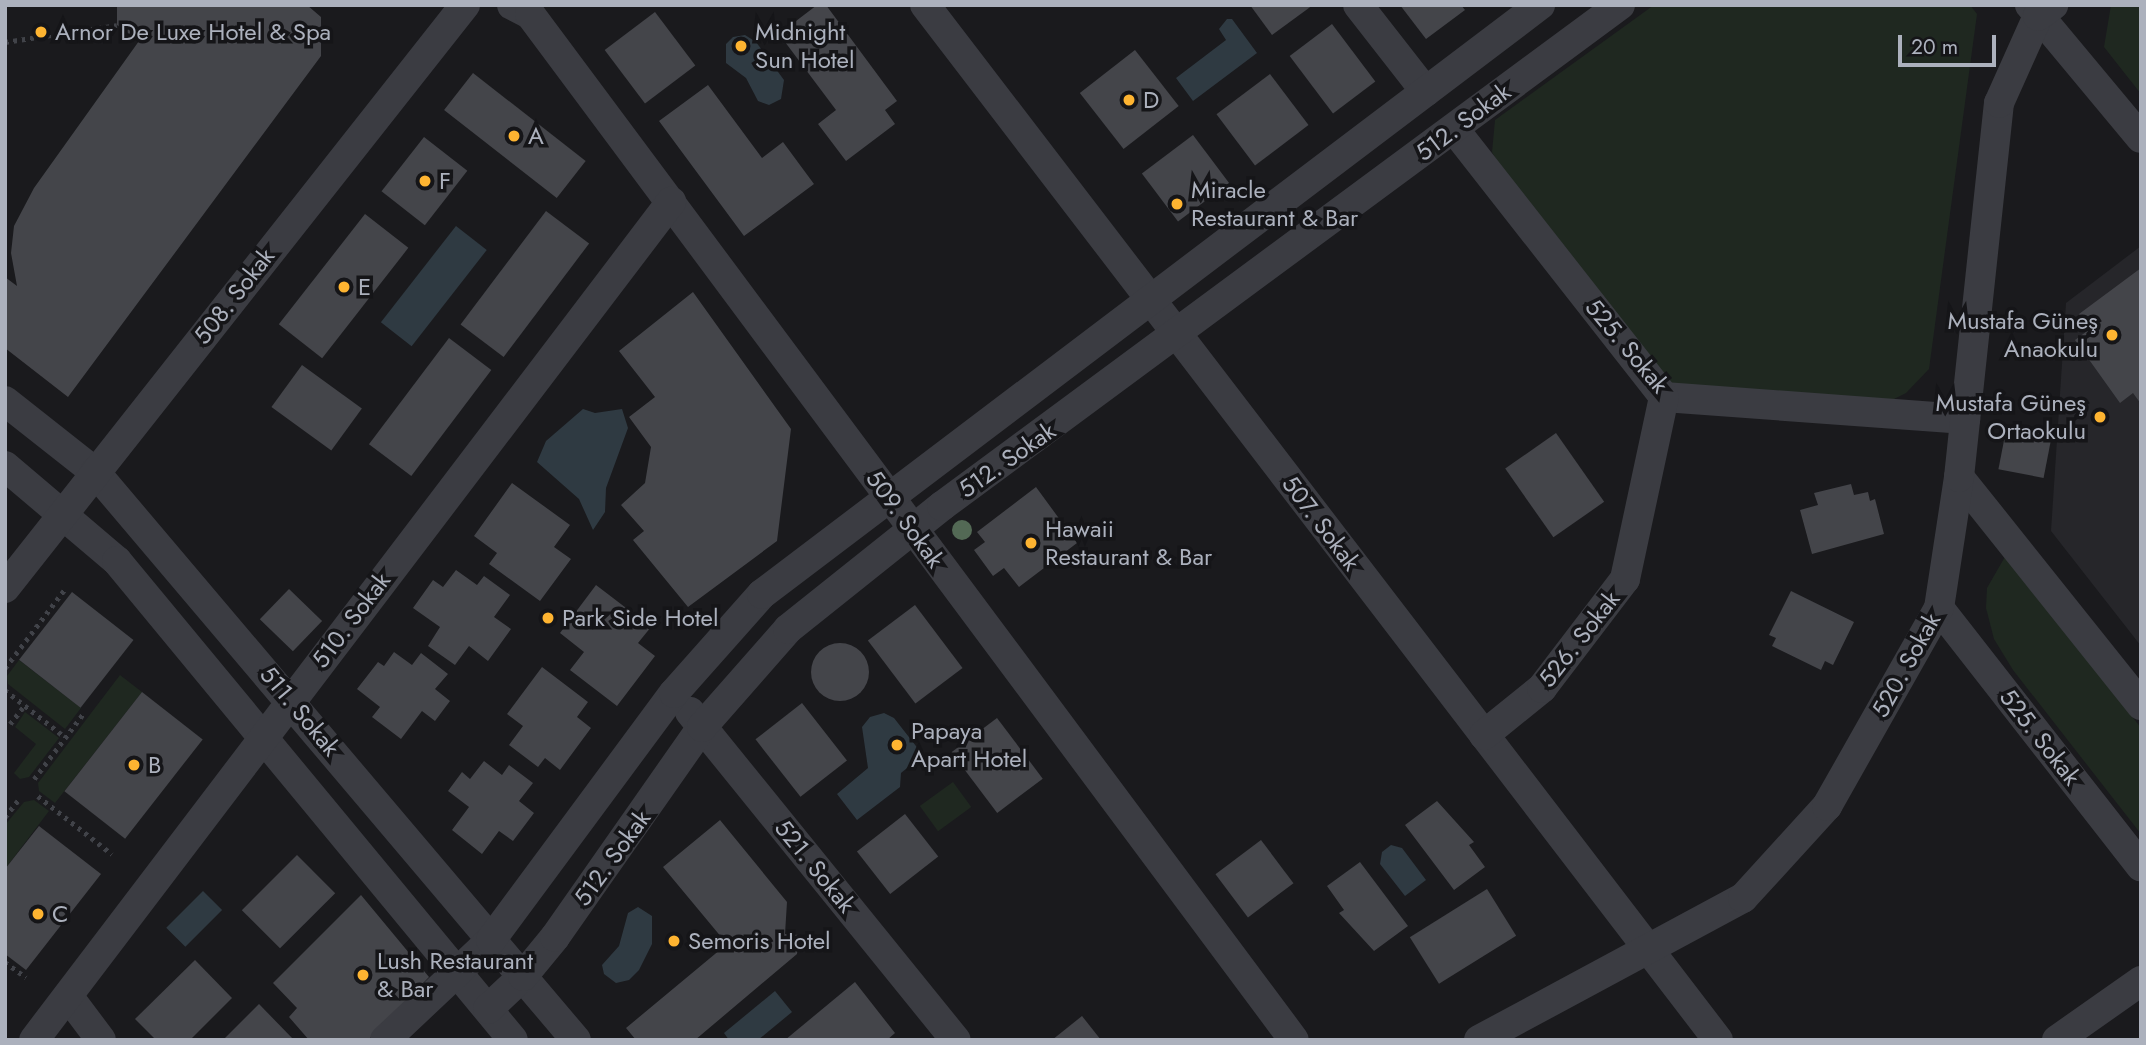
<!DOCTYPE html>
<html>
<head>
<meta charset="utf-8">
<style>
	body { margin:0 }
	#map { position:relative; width:2146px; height:1045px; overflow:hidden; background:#1a1a1d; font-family:Jost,sans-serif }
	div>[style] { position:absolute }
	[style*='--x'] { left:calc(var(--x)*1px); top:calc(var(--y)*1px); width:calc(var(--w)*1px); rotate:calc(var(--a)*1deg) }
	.built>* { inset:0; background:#26262a }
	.green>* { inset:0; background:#1f2820; transform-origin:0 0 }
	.water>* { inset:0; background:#2f3a42; transform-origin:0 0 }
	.building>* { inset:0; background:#44454a; transform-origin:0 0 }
	.round { border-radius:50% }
	.path>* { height:4.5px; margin-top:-2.25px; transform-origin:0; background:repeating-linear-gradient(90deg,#414349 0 3.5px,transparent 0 8.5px) }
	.street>* { height:30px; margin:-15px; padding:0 15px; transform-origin:15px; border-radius:15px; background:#3b3c42 }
	.trees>* { width:20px; height:20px; margin:-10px; border-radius:50%; background:#536955 }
	.dots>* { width:19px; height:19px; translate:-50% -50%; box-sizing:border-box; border:4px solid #151518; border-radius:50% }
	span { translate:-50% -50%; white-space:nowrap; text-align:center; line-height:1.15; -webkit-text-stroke:7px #151518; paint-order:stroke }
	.poi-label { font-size:24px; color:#acb1bd }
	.left { translate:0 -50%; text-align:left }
	.right { translate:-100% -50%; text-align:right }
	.street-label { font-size:24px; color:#acb1bd }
	.frame { position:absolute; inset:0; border:7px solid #acb1bd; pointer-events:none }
	.scale { position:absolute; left:1898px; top:35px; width:98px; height:32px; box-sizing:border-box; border:4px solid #acb1bd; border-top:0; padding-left:9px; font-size:21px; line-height:24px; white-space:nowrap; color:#acb1bd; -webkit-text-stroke:5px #151518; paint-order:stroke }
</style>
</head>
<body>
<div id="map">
	<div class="built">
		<i style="clip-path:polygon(2141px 246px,2141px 646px,2051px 531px,2066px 303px)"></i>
	</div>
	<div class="green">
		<i style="clip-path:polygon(1654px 5px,1970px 5px,1977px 14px,1929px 369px,1906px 393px,1890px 401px,1670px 384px,1499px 165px,1492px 152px,1495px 120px)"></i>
		<i style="clip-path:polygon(2111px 5px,2141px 5px,2141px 94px,2104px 47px)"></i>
		<i style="clip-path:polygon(2006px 555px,2141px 728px,2141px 834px,2013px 670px,1994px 639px,1986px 608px,1987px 588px)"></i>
		<i style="clip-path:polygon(19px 660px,81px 708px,65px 729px,8px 684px,7px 676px)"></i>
		<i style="clip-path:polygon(120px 675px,142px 692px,55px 803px,39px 791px,38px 783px)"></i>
		<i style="clip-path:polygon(25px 712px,59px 738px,29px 777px,20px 779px,14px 773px,36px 744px,15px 727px)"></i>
		<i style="left:953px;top:782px;width:31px;height:41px;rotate:54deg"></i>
		<i style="clip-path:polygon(34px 800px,49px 811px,5px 869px,5px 825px,24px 802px)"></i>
	</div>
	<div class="water">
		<i style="clip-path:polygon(1227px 19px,1232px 19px,1257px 53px,1193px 101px,1176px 78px,1226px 40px,1219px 29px)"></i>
		<i style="clip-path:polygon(745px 35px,756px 42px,784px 80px,781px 99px,769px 105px,758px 101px,746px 78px,726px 63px,726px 44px,733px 37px)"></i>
		<i style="left:456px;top:226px;width:39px;height:122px;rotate:38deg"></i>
		<i style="clip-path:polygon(583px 409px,595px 413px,622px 409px,628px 428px,606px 488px,605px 512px,593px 530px,579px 499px,537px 462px,546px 441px)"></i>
		<i style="clip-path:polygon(884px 713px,894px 718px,923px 755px,901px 773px,900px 787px,857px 820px,837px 794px,868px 768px,862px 727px,870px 717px)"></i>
		<i style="clip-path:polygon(1391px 845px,1402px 848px,1426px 880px,1405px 896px,1380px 864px,1382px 852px)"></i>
		<i style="left:203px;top:891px;width:27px;height:52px;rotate:45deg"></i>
		<i style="clip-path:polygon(638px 907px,652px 916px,652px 944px,639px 970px,629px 980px,616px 983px,604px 974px,602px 965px,619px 946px,628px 913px)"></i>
		<i style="clip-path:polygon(775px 991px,792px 1012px,758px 1040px,729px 1040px,724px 1033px)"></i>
	</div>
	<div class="building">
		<i style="clip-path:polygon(117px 5px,307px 5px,321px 17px,321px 56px,68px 397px,5px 348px,5px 277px,17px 286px,11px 253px,14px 226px,34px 188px,139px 41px,117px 25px)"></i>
		<i style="clip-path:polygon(817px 5px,826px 5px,897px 101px,885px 110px,895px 124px,846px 161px,818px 124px,836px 110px,779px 34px)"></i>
		<i style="clip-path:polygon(1250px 5px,1313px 5px,1272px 35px)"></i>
		<i style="clip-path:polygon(1400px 5px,1461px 5px,1465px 10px,1426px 39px)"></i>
		<i style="left:655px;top:12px;width:67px;height:63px;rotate:53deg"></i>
		<i style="left:1332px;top:24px;width:72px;height:53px;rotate:53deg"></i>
		<i style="left:1135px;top:50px;width:71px;height:70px;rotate:52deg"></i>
		<i style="left:473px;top:73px;width:143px;height:47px;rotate:38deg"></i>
		<i style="left:1270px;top:74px;width:64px;height:67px;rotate:53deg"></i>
		<i style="clip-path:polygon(708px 85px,762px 158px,783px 142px,814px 184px,744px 236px,659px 121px)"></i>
		<i style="left:1193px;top:135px;width:60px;height:64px;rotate:53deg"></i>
		<i style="left:424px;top:137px;width:55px;height:69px;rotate:38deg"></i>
		<i style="left:546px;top:211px;width:54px;height:142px;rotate:37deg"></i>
		<i style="left:365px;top:214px;width:55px;height:140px;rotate:38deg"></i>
		<i style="clip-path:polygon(2141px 268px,2141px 404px,2133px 393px,2120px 403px,2075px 340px,2090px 329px,2079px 314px)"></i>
		<i style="clip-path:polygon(693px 292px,791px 429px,777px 541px,688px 607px,633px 540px,644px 531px,621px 505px,645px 483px,651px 447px,629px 417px,655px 397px,619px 351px)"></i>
		<i style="left:449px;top:338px;width:53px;height:133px;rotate:37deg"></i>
		<i style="left:302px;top:365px;width:74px;height:52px;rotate:36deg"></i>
		<i style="left:2007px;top:425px;width:46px;height:45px;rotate:11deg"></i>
		<i style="left:1556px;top:433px;width:84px;height:62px;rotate:55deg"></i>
		<i style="clip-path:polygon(512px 483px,570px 525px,554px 547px,571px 559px,540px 601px,489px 564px,497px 553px,474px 536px)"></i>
		<i style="clip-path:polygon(1851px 484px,1854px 495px,1868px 492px,1870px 501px,1875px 499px,1884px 534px,1812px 554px,1800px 510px,1818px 505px,1814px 493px)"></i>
		<i style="clip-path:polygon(1036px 487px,1077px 543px,1019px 587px,1004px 568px,993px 576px,974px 550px,985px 542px,977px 532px)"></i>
		<i style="clip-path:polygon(456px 570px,477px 585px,484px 576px,510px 595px,494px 617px,511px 629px,488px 661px,469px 646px,455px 665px,428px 646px,440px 627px,413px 608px,433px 580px,443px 587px)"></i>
		<i style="clip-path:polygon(596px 585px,651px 627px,638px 643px,655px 656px,617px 706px,570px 670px,584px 652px,560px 633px)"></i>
		<i style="left:289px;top:589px;width:46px;height:42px;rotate:44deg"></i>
		<i style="clip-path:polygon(1791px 591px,1854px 622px,1833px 665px,1825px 661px,1821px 670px,1772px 646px,1776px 638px,1769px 635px)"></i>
		<i style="left:72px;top:592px;width:78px;height:86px;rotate:38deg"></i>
		<i style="left:915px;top:605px;width:79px;height:59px;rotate:53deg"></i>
		<i class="round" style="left:811px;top:643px;width:58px;height:58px"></i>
		<i style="clip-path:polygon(394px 652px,412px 665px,421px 653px,448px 674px,435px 689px,450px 701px,435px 721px,422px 711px,401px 739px,372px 717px,380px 707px,357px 689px,378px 662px,384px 666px)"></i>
		<i style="clip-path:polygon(542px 667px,588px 702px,577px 717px,591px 728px,560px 770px,545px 758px,538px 767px,509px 745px,523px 726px,507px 714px)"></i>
		<i style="left:142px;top:692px;width:77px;height:126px;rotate:38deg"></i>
		<i style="left:802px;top:703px;width:73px;height:59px;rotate:52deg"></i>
		<i style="left:997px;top:718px;width:76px;height:57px;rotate:53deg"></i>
		<i style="clip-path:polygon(484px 761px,502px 775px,509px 765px,533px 783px,519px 801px,534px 813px,513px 841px,499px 831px,482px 854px,452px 830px,469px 807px,448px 791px,462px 772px,470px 779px)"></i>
		<i style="clip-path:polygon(1437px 801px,1474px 842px,1469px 845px,1485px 867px,1454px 890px,1405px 825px)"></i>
		<i style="left:905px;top:814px;width:54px;height:61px;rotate:52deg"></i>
		<i style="clip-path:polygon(720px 820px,787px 902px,785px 934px,799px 935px,797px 954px,695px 1040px,636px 1040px,626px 1028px,727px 944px,663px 867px)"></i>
		<i style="clip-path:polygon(39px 826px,101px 874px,26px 970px,5px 954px,5px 869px)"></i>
		<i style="left:1261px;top:840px;width:54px;height:57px;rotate:53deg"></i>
		<i style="left:297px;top:855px;width:54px;height:78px;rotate:45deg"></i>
		<i style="clip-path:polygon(1360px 862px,1408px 926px,1374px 951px,1339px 913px,1344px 910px,1327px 886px)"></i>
		<i style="left:1487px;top:889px;width:55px;height:91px;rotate:58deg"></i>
		<i style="clip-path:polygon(361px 895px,429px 977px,368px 1040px,309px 1040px,289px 1017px,297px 1008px,273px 983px)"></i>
		<i style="clip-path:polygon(195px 960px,232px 998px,190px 1040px,156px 1040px,135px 1019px)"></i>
		<i style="clip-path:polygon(855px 982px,895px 1033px,887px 1040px,785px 1040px)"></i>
		<i style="clip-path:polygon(259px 1004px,294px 1040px,223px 1040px)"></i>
		<i style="clip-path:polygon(1082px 1016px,1101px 1040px,1052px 1040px)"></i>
	</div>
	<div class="path">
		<i style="--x:5;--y:42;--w:113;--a:-8.6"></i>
		<i style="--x:5;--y:668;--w:99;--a:-52.8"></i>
		<i style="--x:5;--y:690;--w:76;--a:38.1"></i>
		<i style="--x:10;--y:724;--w:24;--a:-52"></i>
		<i style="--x:34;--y:779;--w:81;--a:-53"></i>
		<i style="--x:38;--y:796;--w:94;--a:38.1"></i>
		<i style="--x:5;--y:817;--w:23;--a:-52"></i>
		<i style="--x:5;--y:962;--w:26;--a:36"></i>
	</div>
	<div class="street">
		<i style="--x:512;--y:5;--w:20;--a:27"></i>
		<i style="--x:530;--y:14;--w:1279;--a:53.33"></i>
		<i style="--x:925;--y:5;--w:1304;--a:52.54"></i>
		<i style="--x:1358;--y:5;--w:110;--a:52"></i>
		<i style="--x:2030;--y:5;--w:173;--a:50.2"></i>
		<i style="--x:1454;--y:129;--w:340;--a:51.9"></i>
		<i style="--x:1664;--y:397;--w:302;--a:4.2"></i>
		<i style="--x:5;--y:401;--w:115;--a:38.3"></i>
		<i style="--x:95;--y:472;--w:744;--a:49.74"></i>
		<i style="--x:5;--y:466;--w:147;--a:40.3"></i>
		<i style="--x:117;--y:561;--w:621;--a:50.42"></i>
		<i style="--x:1959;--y:477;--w:292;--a:51.4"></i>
		<i style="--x:5;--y:588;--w:743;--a:-51.73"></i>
		<i style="--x:1939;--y:608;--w:328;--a:52"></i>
		<i style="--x:690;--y:712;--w:422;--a:51"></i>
		<i style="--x:1484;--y:735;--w:75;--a:-39"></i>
		<i style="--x:1542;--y:688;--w:137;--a:-52.7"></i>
		<i style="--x:1625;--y:579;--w:186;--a:-77.9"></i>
		<i style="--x:68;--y:996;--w:55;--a:53.1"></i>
		<i style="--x:488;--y:1009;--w:48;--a:-43.3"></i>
		<i style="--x:523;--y:976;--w:50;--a:-50.6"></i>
		<i style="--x:555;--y:937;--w:256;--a:-55"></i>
		<i style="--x:702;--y:727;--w:130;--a:-48.7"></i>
		<i style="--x:788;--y:629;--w:197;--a:-38.6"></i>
		<i style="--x:942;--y:506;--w:843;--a:-36.46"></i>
		<i style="--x:34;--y:1040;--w:1053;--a:-52.76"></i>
		<i style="--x:385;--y:1040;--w:146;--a:-43.3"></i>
		<i style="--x:491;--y:940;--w:307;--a:-53.5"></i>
		<i style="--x:674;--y:693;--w:132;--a:-48.4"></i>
		<i style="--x:762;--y:594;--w:976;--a:-37.13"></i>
		<i style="--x:1479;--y:1040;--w:300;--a:-28.3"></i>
		<i style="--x:1743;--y:898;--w:125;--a:-47.6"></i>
		<i style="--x:1827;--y:806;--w:227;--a:-60.5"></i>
		<i style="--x:1939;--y:608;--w:133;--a:-81.3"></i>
		<i style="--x:1959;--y:477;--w:376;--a:-83.9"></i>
		<i style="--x:1999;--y:103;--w:95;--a:-65.9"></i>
		<i style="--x:2038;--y:16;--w:19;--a:-36"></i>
		<i style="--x:2057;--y:1040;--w:103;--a:-35.1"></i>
	</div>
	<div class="trees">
		<i style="left:962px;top:530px"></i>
	</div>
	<div class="dots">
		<i style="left:41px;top:32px;background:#feb431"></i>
		<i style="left:741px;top:46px;background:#feb431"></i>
		<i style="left:1129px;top:100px;background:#feb431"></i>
		<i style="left:514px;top:136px;background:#feb431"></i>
		<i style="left:425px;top:181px;background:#feb431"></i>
		<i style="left:1177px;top:204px;background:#feb431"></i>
		<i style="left:344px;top:287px;background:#feb431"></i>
		<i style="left:2112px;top:335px;background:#feb431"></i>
		<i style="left:2100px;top:417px;background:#feb431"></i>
		<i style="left:1031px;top:543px;background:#feb431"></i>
		<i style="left:548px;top:618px;background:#feb431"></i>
		<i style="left:897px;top:745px;background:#feb431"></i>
		<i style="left:134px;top:765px;background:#feb431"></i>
		<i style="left:38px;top:914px;background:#feb431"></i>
		<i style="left:674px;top:941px;background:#feb431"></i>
		<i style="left:363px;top:975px;background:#feb431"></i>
	</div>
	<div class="poi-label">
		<span class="left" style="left:55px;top:32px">Arnor De Luxe Hotel &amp; Spa</span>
		<span class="left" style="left:755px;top:46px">Midnight<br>Sun Hotel</span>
		<span class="left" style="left:1143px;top:100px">D</span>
		<span class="left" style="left:528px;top:136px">A</span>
		<span class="left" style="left:439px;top:181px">F</span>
		<span class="left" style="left:1191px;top:204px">Miracle<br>Restaurant &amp; Bar</span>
		<span class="left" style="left:358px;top:287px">E</span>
		<span class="right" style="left:2098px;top:335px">Mustafa Güneş<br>Anaokulu</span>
		<span class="right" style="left:2086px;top:417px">Mustafa Güneş<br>Ortaokulu</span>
		<span class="left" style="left:1045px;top:543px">Hawaii<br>Restaurant &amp; Bar</span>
		<span class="left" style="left:562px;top:618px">Park Side Hotel</span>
		<span class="left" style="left:911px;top:745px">Papaya<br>Apart Hotel</span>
		<span class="left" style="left:148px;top:765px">B</span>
		<span class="left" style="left:52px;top:914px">C</span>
		<span class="left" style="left:688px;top:941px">Semoris Hotel</span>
		<span class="left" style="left:377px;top:975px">Lush Restaurant<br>&amp; Bar</span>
	</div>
	<div class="street-label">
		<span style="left:1463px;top:122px;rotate:-37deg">512. Sokak</span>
		<span style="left:234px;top:296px;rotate:-52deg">508. Sokak</span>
		<span style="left:1627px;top:346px;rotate:50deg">525. Sokak</span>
		<span style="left:1007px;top:460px;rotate:-35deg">512. Sokak</span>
		<span style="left:905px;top:519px;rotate:54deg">509. Sokak</span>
		<span style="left:1321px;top:523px;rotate:53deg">507. Sokak</span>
		<span style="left:351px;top:620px;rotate:-53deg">510. Sokak</span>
		<span style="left:1579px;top:639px;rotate:-52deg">526. Sokak</span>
		<span style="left:1906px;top:665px;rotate:-61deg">520. Sokak</span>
		<span style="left:300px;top:711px;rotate:50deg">511. Sokak</span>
		<span style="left:2040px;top:737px;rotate:52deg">525. Sokak</span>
		<span style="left:612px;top:858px;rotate:-54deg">512. Sokak</span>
		<span style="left:815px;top:866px;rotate:51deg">521. Sokak</span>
	</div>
	<div class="frame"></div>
	<div class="scale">20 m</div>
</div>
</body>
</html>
